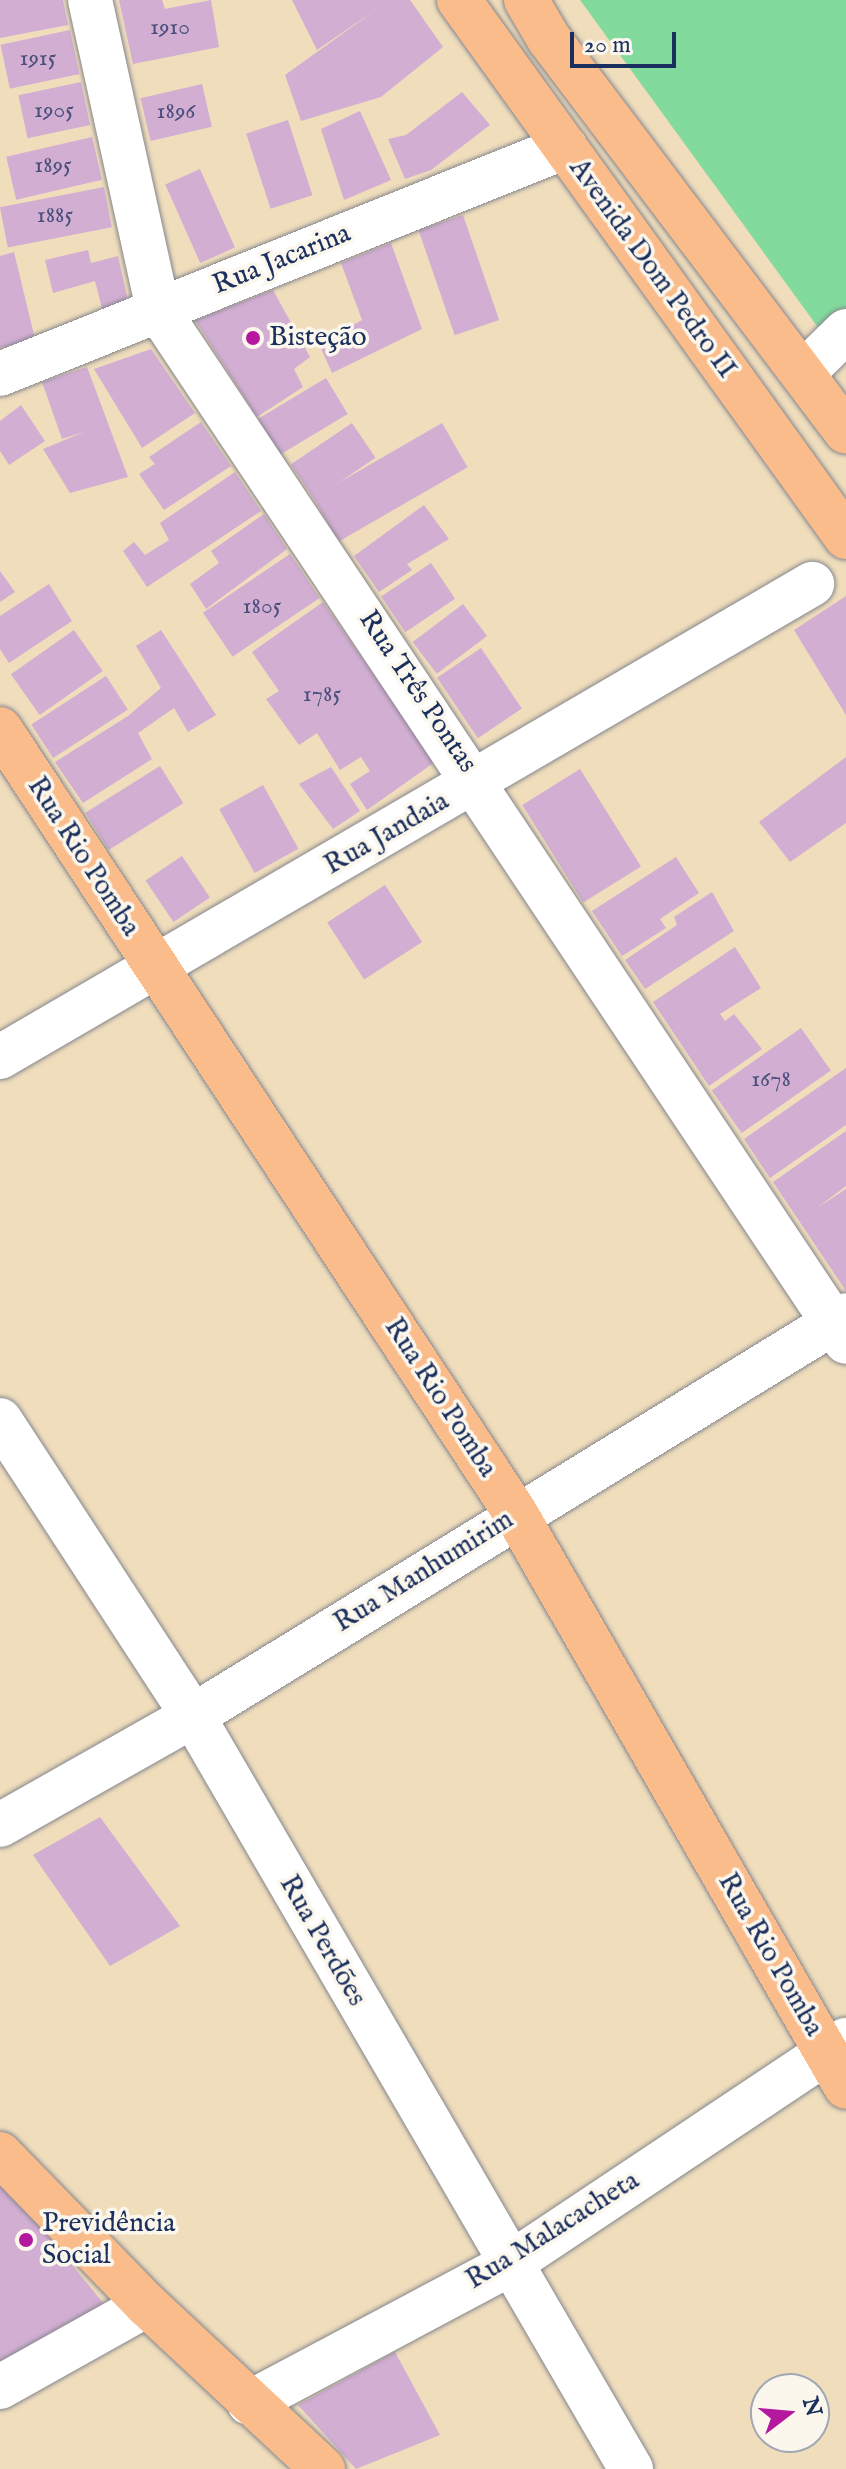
<!DOCTYPE html>
<html>
<head>
<meta charset="utf-8">
<style>
	body { margin:0 }
	#map { position:relative; width:846px; height:2469px; overflow:hidden; background:#efddbc; font-family:"IM FELL English",serif }
	div>[style] { position:absolute }
	[style*='--x'] { left:calc(var(--x)*1px); top:calc(var(--y)*1px); width:calc(var(--w)*1px); rotate:calc(var(--a)*1deg) }
	.green>* { inset:0; background:#83da9d }
	.building>* { inset:0; background:#d2aed3; transform-origin:0 0 }
	.roads { filter:drop-shadow(0 0 2px #85868d) drop-shadow(0 0 2px #85868d) }
	.minor>* { height:44px; margin:-22px; padding:0 22px; transform-origin:22px; border-radius:22px; background:#fff }
	.major>* { height:44px; margin:-22px; padding:0 22px; transform-origin:22px; border-radius:22px; background:#fabc8b }
	.dots>* { width:22px; height:22px; translate:-50% -50%; box-sizing:border-box; border:4px solid #fbf7ec; border-radius:50% }
	span { translate:-50% -50%; white-space:nowrap; text-align:center; line-height:1.15; -webkit-text-stroke:7px #fbf7ec; paint-order:stroke }
	.number-label { font-size:24px; color:#494f7b }
	.number-label span { -webkit-text-stroke-width:0 }
	.street-label { font-size:28px; color:#1b2f5e }
	.poi-label { font-size:28px; color:#1b2f5e }
	.left { translate:0 -50%; text-align:left }
	.north { position:absolute; left:750px; top:2373px; width:80px; height:80px; box-sizing:border-box; background:#fbf7ec; border:2px solid #a1a7b3; border-radius:50%; rotate:74deg; font-size:22px; font-weight:700; line-height:32px; text-align:center; color:#1b2f5e }
	.north::after { content:''; display:block; margin:auto; width:28px; height:36px; background:#b5179e; clip-path:polygon(50% 0,100% 100%,50% 72%,0 100%) }
	.scale { position:absolute; left:570px; top:32px; width:106px; height:36px; box-sizing:border-box; border:4px solid #1b2f5e; border-top:0; padding-left:10px; font-size:24px; line-height:28px; white-space:nowrap; color:#1b2f5e; -webkit-text-stroke:6px #fbf7ec; paint-order:stroke }
</style>
</head>
<body>
<div id="map">
	<div class="green">
		<i style="clip-path:polygon(580px 0,846px 0,846px 318px,825px 337px)"></i>
	</div>
	<div class="building">
		<i style="clip-path:polygon(0 0,63px 0,68px 25px,0 38px)"></i>
		<i style="clip-path:polygon(119px 0,162px 0,165px 9px,211px 0,219px 47px,133px 64px)"></i>
		<i style="clip-path:polygon(292px 0,410px 0,443px 47px,381px 97px,301px 121px,285px 75px,377px 9px,317px 50px)"></i>
		<i style="left:70px;top:30px;width:45px;height:71px;rotate:78deg"></i>
		<i style="left:81px;top:82px;width:44px;height:64px;rotate:78deg"></i>
		<i style="left:202px;top:84px;width:44px;height:63px;rotate:77deg"></i>
		<i style="clip-path:polygon(462px 92px,490px 125px,431px 170px,405px 179px,388px 139px,406px 135px)"></i>
		<i style="clip-path:polygon(360px 111px,391px 180px,344px 200px,321px 129px)"></i>
		<i style="left:288px;top:120px;width:79px;height:44px;rotate:72deg"></i>
		<i style="left:92px;top:137px;width:44px;height:88px;rotate:77deg"></i>
		<i style="left:200px;top:169px;width:86px;height:38px;rotate:66deg"></i>
		<i style="left:104px;top:187px;width:41px;height:106px;rotate:79deg"></i>
		<i style="left:463px;top:215px;width:111px;height:47px;rotate:71deg"></i>
		<i style="clip-path:polygon(391px 243px,422px 329px,332px 373px,319px 344px,362px 320px,341px 263px)"></i>
		<i style="clip-path:polygon(88px 250px,91px 263px,118px 256px,127px 296px,125px 305px,103px 312px,95px 281px,53px 293px,45px 260px)"></i>
		<i style="clip-path:polygon(14px 252px,35px 339px,0 348px,0 256px)"></i>
		<i style="clip-path:polygon(273px 290px,310px 357px,294px 369px,303px 387px,257px 417px,195px 320px)"></i>
		<i style="clip-path:polygon(151px 349px,195px 413px,142px 448px,94px 369px)"></i>
		<i style="clip-path:polygon(87px 367px,128px 477px,70px 493px,43px 449px,84px 432px,62px 439px,42px 382px)"></i>
		<i style="left:326px;top:378px;width:42px;height:79px;rotate:59deg"></i>
		<i style="clip-path:polygon(21px 405px,45px 441px,9px 465px,0 451px,0 421px)"></i>
		<i style="clip-path:polygon(201px 422px,231px 466px,164px 510px,139px 474px,155px 464px,149px 457px)"></i>
		<i style="left:352px;top:423px;width:42px;height:74px;rotate:56deg"></i>
		<i style="left:442px;top:423px;width:51px;height:149px;rotate:60deg"></i>
		<i style="clip-path:polygon(235px 472px,261px 511px,147px 587px,123px 551px,134px 542px,145px 555px,169px 540px,160px 523px)"></i>
		<i style="clip-path:polygon(424px 505px,449px 539px,407px 564px,412px 570px,379px 592px,354px 556px)"></i>
		<i style="clip-path:polygon(264px 514px,287px 549px,206px 609px,190px 584px,219px 563px,211px 551px)"></i>
		<i style="left:290px;top:554px;width:53px;height:105px;rotate:56deg"></i>
		<i style="left:431px;top:563px;width:43px;height:60px;rotate:56deg"></i>
		<i style="clip-path:polygon(0 571px,15px 592px,0 602px)"></i>
		<i style="clip-path:polygon(49px 584px,72px 621px,9px 663px,0 649px,0 616px)"></i>
		<i style="clip-path:polygon(846px 596px,846px 715px,794px 630px)"></i>
		<i style="clip-path:polygon(323px 602px,435px 762px,367px 810px,350px 784px,370px 771px,361px 757px,340px 770px,317px 733px,299px 745px,266px 699px,279px 691px,252px 652px)"></i>
		<i style="left:463px;top:604px;width:40px;height:63px;rotate:53deg"></i>
		<i style="left:74px;top:630px;width:50px;height:77px;rotate:55deg"></i>
		<i style="clip-path:polygon(161px 630px,216px 715px,188px 732px,174px 708px,138px 733px,152px 759px,83px 803px,55px 762px,128px 716px,161px 688px,136px 646px)"></i>
		<i style="left:481px;top:648px;width:73px;height:53px;rotate:56deg"></i>
		<i style="left:106px;top:676px;width:40px;height:89px;rotate:57deg"></i>
		<i style="clip-path:polygon(846px 757px,846px 823px,790px 862px,759px 822px)"></i>
		<i style="left:160px;top:766px;width:44px;height:88px;rotate:58deg"></i>
		<i style="clip-path:polygon(331px 767px,360px 811px,333px 829px,299px 784px)"></i>
		<i style="left:580px;top:769px;width:115px;height:68px;rotate:58deg"></i>
		<i style="left:263px;top:785px;width:73px;height:50px;rotate:61deg"></i>
		<i style="left:182px;top:856px;width:50px;height:44px;rotate:56deg"></i>
		<i style="clip-path:polygon(676px 857px,699px 893px,660px 919px,666px 928px,622px 956px,592px 911px)"></i>
		<i style="left:385px;top:885px;width:68px;height:69px;rotate:57deg"></i>
		<i style="clip-path:polygon(712px 892px,734px 931px,645px 989px,625px 960px,677px 925px,674px 917px)"></i>
		<i style="clip-path:polygon(735px 947px,761px 988px,720px 1014px,725px 1021px,734px 1014px,762px 1049px,709px 1086px,653px 1002px)"></i>
		<i style="left:801px;top:1028px;width:52px;height:109px;rotate:55deg"></i>
		<i style="clip-path:polygon(846px 1068px,846px 1125px,770px 1178px,744px 1139px)"></i>
		<i style="clip-path:polygon(846px 1131px,846px 1186px,817px 1208px,846px 1189px,846px 1291px,773px 1182px)"></i>
		<i style="clip-path:polygon(100px 1817px,180px 1926px,110px 1966px,33px 1855px)"></i>
		<i style="clip-path:polygon(0 2177px,104px 2304px,0 2363px)"></i>
		<i style="clip-path:polygon(395px 2352px,440px 2435px,356px 2469px,298px 2405px)"></i>
	</div>
	<div class="roads">
		<div class="minor">
			<i style="--x:90;--y:0;--w:317;--a:77.6"></i>
			<i style="--x:158;--y:310;--w:1240;--a:56.31"></i>
			<i style="--x:803;--y:373;--w:60;--a:-44.3"></i>
			<i style="--x:0;--y:374;--w:609;--a:-21.89"></i>
			<i style="--x:0;--y:1057;--w:940;--a:-30.22"></i>
			<i style="--x:0;--y:1420;--w:353;--a:56.9"></i>
			<i style="--x:193;--y:1716;--w:871;--a:59.81"></i>
			<i style="--x:0;--y:1825;--w:222;--a:-29.5"></i>
			<i style="--x:193;--y:1716;--w:766;--a:-31.55"></i>
			<i style="--x:0;--y:2387;--w:168;--a:-29.2"></i>
			<i style="--x:249;--y:2403;--w:293;--a:-28"></i>
			<i style="--x:508;--y:2265;--w:406;--a:-33.7"></i>
		</div>
		<div class="major">
			<i style="--x:459;--y:0;--w:662;--a:54.22"></i>
			<i style="--x:526;--y:0;--w:45;--a:59.5"></i>
			<i style="--x:549;--y:39;--w:492;--a:52.9"></i>
			<i style="--x:0;--y:729;--w:939;--a:56.68"></i>
			<i style="--x:516;--y:1514;--w:661;--a:60.06"></i>
			<i style="--x:0;--y:2154;--w:211;--a:45.8"></i>
			<i style="--x:147;--y:2305;--w:241;--a:43"></i>
		</div>
	</div>
	<div class="dots">
		<i style="left:253px;top:338px;background:#b5179e"></i>
		<i style="left:26px;top:2240px;background:#b5179e"></i>
	</div>
	<div class="number-label">
		<span style="left:170px;top:28px">1910</span>
		<span style="left:38px;top:59px">1915</span>
		<span style="left:54px;top:111px">1905</span>
		<span style="left:176px;top:112px">1896</span>
		<span style="left:53px;top:166px">1895</span>
		<span style="left:55px;top:216px">1885</span>
		<span style="left:262px;top:607px">1805</span>
		<span style="left:322px;top:695px">1785</span>
		<span style="left:771px;top:1080px">1678</span>
	</div>
	<div class="street-label">
		<span style="left:282px;top:260px;rotate:-22deg">Rua Jacarina</span>
		<span style="left:652px;top:269px;rotate:54deg">Avenida Dom Pedro II</span>
		<span style="left:417px;top:692px;rotate:56deg">Rua Três Pontas</span>
		<span style="left:387px;top:834px;rotate:-30deg">Rua Jandaia</span>
		<span style="left:83px;top:857px;rotate:57deg">Rua Rio Pomba</span>
		<span style="left:440px;top:1398px;rotate:57deg">Rua Rio Pomba</span>
		<span style="left:424px;top:1572px;rotate:-32deg">Rua Manhumirim</span>
		<span style="left:322px;top:1941px;rotate:60deg">Rua Perdões</span>
		<span style="left:770px;top:1955px;rotate:60deg">Rua Rio Pomba</span>
		<span style="left:553px;top:2231px;rotate:-32deg">Rua Malacacheta</span>
	</div>
	<div class="poi-label">
		<span class="left" style="left:269px;top:338px">Bisteção</span>
		<span class="left" style="left:42px;top:2240px">Previdência<br>Social</span>
	</div>
	<div class="north">N</div>
	<div class="scale">20 m</div>
</div>
</body>
</html>
